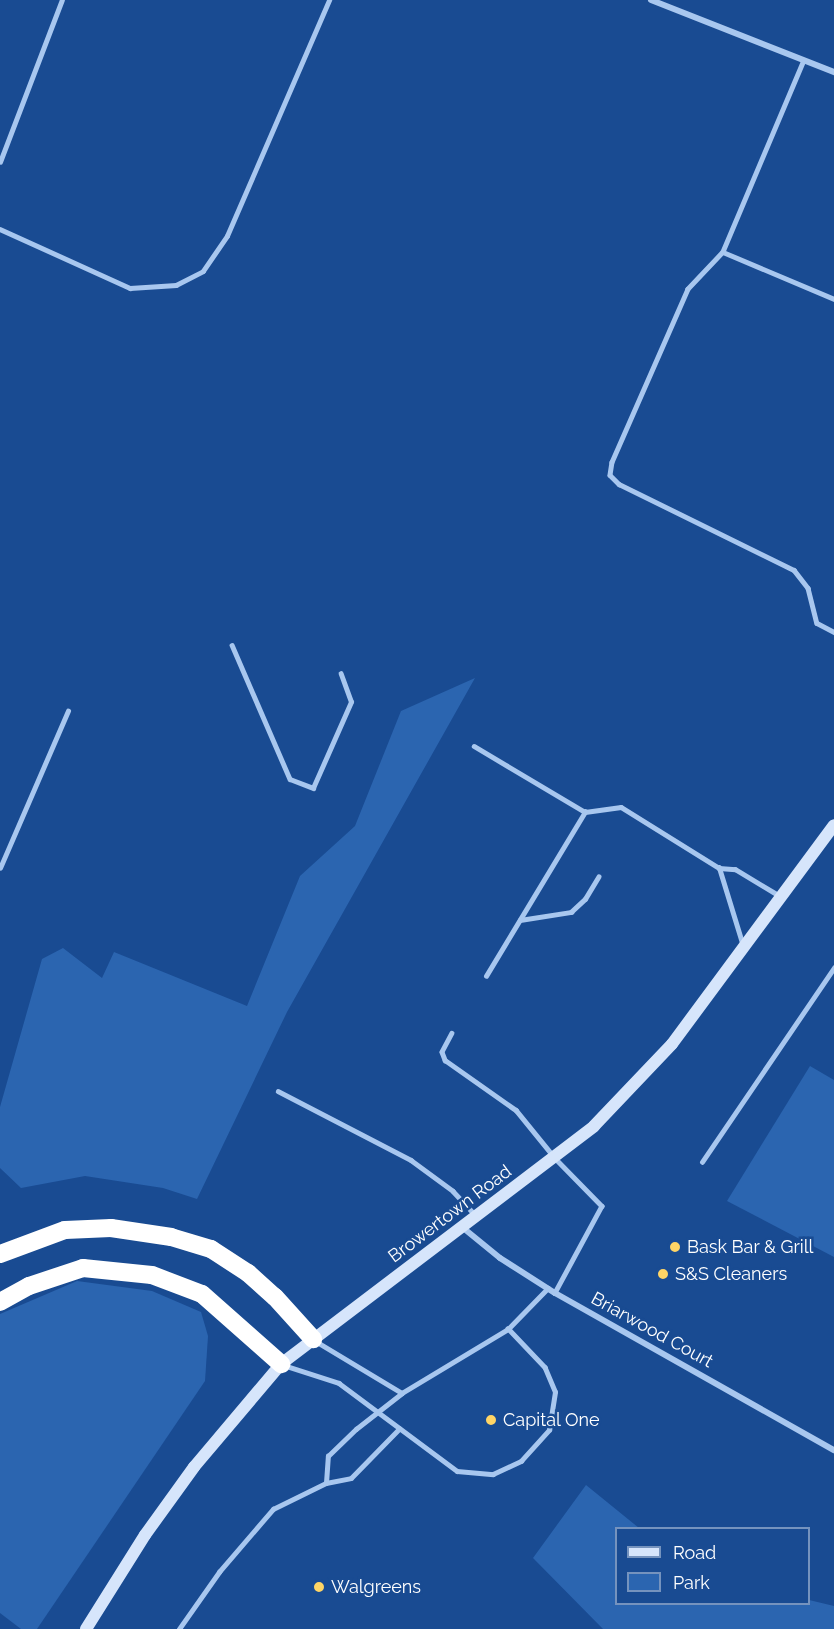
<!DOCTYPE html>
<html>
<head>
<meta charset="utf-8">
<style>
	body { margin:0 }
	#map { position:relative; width:834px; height:1629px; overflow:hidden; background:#194b92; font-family:Raleway,sans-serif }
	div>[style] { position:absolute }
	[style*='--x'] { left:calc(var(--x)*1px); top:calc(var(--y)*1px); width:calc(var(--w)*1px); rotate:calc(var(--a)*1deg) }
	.green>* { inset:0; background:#2b65b0 }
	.lane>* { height:4.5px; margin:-2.25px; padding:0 2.25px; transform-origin:2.25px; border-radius:2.25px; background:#a8c7ef }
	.street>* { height:6px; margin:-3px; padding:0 3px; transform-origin:3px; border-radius:3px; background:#a8c7ef }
	.secondary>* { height:12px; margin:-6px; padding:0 6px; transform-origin:6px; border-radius:6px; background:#d6e5fb }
	.highway>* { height:18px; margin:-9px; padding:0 9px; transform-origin:9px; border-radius:9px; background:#fff }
	.dots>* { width:16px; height:16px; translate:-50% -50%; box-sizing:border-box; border:3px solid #194b92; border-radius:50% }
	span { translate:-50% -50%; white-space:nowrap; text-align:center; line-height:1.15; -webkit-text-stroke:5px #194b92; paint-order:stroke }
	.street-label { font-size:18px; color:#fff }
	.poi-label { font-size:18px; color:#fff }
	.left { translate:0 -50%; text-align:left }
	.legend { position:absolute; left:615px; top:1527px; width:195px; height:78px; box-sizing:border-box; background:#194b92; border:2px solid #7593be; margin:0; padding:8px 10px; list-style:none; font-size:18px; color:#fff }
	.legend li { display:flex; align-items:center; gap:12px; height:30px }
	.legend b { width:30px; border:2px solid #7593be }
</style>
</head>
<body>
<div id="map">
	<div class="green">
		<i style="clip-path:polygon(475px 678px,287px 1012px,197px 1199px,163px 1188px,85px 1176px,21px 1188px,0 1168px,0 1107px,42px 959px,63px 948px,102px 978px,114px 952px,247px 1006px,300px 876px,355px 826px,401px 711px)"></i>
		<i style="clip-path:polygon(810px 1066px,834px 1080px,834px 1257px,727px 1201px)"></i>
		<i style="clip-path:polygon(77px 1281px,152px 1291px,201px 1312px,208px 1336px,205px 1381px,37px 1629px,21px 1629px,0 1613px,0 1314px)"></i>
		<i style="clip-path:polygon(586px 1485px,639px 1528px,616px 1528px,616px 1604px,808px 1604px,809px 1600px,834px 1606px,834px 1629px,603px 1629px,533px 1558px)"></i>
	</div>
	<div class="lane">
		<i style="--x:804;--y:60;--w:208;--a:112.9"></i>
		<i style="--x:723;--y:252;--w:51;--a:133.4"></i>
		<i style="--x:688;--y:289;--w:189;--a:113.7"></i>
		<i style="--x:612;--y:462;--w:13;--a:99"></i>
		<i style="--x:610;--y:475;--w:13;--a:45"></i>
		<i style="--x:619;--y:484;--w:195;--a:26.2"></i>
		<i style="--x:794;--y:570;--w:23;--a:52"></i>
		<i style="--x:808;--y:588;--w:36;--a:76"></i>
		<i style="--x:817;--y:623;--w:19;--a:28"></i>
		<i style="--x:0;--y:162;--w:173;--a:-69.1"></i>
		<i style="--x:0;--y:229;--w:143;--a:24.4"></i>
		<i style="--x:130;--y:288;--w:46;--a:-3.7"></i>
		<i style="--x:176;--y:285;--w:30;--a:-27"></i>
		<i style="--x:203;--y:271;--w:42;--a:-55.6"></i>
		<i style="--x:227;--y:236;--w:257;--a:-66.6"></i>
		<i style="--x:723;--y:252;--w:121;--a:22.9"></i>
		<i style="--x:232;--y:645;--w:146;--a:66.6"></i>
		<i style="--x:290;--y:779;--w:25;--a:21"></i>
		<i style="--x:313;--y:788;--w:94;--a:-66.2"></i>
		<i style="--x:351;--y:702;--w:30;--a:-110"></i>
		<i style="--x:474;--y:746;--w:129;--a:30.7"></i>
		<i style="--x:585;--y:812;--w:36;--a:-8"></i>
		<i style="--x:621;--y:807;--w:115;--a:31.9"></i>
		<i style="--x:0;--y:868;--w:171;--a:-66.6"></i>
		<i style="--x:520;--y:920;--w:52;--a:-8.9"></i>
		<i style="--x:571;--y:912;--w:19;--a:-43"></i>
		<i style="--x:585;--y:899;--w:26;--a:-59"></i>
		<i style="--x:743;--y:946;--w:82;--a:-107.1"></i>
		<i style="--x:719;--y:868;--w:16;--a:4"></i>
		<i style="--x:735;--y:869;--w:52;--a:31"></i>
		<i style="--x:486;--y:976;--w:192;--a:-58.9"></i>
		<i style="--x:452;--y:1033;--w:21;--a:118"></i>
		<i style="--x:442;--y:1052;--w:9;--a:69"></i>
		<i style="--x:445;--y:1060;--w:87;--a:35.2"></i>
		<i style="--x:516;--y:1110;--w:62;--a:50.9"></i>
		<i style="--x:555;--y:1158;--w:67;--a:45.6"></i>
		<i style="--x:602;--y:1206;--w:99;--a:118.4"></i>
		<i style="--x:278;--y:1091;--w:150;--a:27.4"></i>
		<i style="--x:411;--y:1160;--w:52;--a:36.4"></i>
		<i style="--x:453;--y:1191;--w:33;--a:47"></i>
		<i style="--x:702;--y:1162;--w:235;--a:-55.8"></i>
		<i style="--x:317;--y:1342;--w:99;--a:31"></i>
		<i style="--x:283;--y:1365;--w:59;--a:17.8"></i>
		<i style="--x:339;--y:1383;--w:147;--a:36.7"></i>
		<i style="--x:457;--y:1471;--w:36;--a:5"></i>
		<i style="--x:493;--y:1474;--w:31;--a:-25"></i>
		<i style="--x:521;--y:1461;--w:42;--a:-47.9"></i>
		<i style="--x:549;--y:1430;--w:38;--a:-81"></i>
		<i style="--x:555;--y:1392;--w:26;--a:-113"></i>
		<i style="--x:545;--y:1368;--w:54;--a:-133.5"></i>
		<i style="--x:326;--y:1483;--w:27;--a:-86"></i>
		<i style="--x:328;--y:1456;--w:39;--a:-44"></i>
		<i style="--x:356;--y:1429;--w:58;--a:-38"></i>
		<i style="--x:402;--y:1393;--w:124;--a:-31.1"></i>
		<i style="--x:508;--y:1329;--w:57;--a:-45.7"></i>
		<i style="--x:179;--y:1629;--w:70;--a:-54.9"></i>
		<i style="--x:219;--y:1572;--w:83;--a:-49.4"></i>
		<i style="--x:273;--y:1509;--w:59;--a:-26.1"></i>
		<i style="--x:326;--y:1483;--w:25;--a:-11"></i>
		<i style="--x:351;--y:1478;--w:69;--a:-45.6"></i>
	</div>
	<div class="street">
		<i style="--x:651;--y:0;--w:197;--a:21.5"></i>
		<i style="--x:462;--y:1227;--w:49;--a:39.2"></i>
		<i style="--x:500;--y:1258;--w:65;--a:32.5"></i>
		<i style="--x:555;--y:1293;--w:320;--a:29.4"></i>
	</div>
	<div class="secondary">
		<i style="--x:86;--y:1629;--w:111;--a:-57.9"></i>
		<i style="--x:145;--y:1535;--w:84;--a:-54.2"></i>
		<i style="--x:194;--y:1467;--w:135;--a:-49.8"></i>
		<i style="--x:281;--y:1364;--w:393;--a:-37.2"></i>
		<i style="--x:594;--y:1126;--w:113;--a:-46.4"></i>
		<i style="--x:672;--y:1044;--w:272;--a:-53.5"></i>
	</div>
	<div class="highway">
		<i style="--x:0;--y:1254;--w:69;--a:-20.3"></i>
		<i style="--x:65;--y:1230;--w:46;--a:-2.5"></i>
		<i style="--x:111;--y:1228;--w:61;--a:8.5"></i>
		<i style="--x:171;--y:1237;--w:42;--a:16.7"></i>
		<i style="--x:211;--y:1249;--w:44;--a:33"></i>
		<i style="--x:248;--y:1273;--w:36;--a:42"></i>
		<i style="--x:275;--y:1297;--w:57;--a:47.9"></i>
		<i style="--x:0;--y:1302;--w:33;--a:-29"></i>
		<i style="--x:29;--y:1286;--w:57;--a:-18.4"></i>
		<i style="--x:83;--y:1268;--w:69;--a:5.8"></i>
		<i style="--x:152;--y:1275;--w:53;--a:20.8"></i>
		<i style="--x:202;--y:1294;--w:106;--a:41.5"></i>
	</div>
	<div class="dots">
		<i style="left:675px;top:1247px;background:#ffd566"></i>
		<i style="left:663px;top:1274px;background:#ffd566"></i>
		<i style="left:491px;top:1420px;background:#ffd566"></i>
		<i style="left:319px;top:1587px;background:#ffd566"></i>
	</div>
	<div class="street-label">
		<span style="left:450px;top:1214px;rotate:-37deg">Browertown Road</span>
		<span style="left:652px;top:1330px;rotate:29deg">Briarwood Court</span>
	</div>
	<div class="poi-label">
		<span class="left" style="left:687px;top:1247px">Bask Bar &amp; Grill</span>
		<span class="left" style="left:675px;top:1274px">S&amp;S Cleaners</span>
		<span class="left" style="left:503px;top:1420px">Capital One</span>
		<span class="left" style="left:331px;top:1587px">Walgreens</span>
	</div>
	<ul class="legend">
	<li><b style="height:8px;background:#d6e5fb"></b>Road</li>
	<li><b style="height:16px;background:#2b65b0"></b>Park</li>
	</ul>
</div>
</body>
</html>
